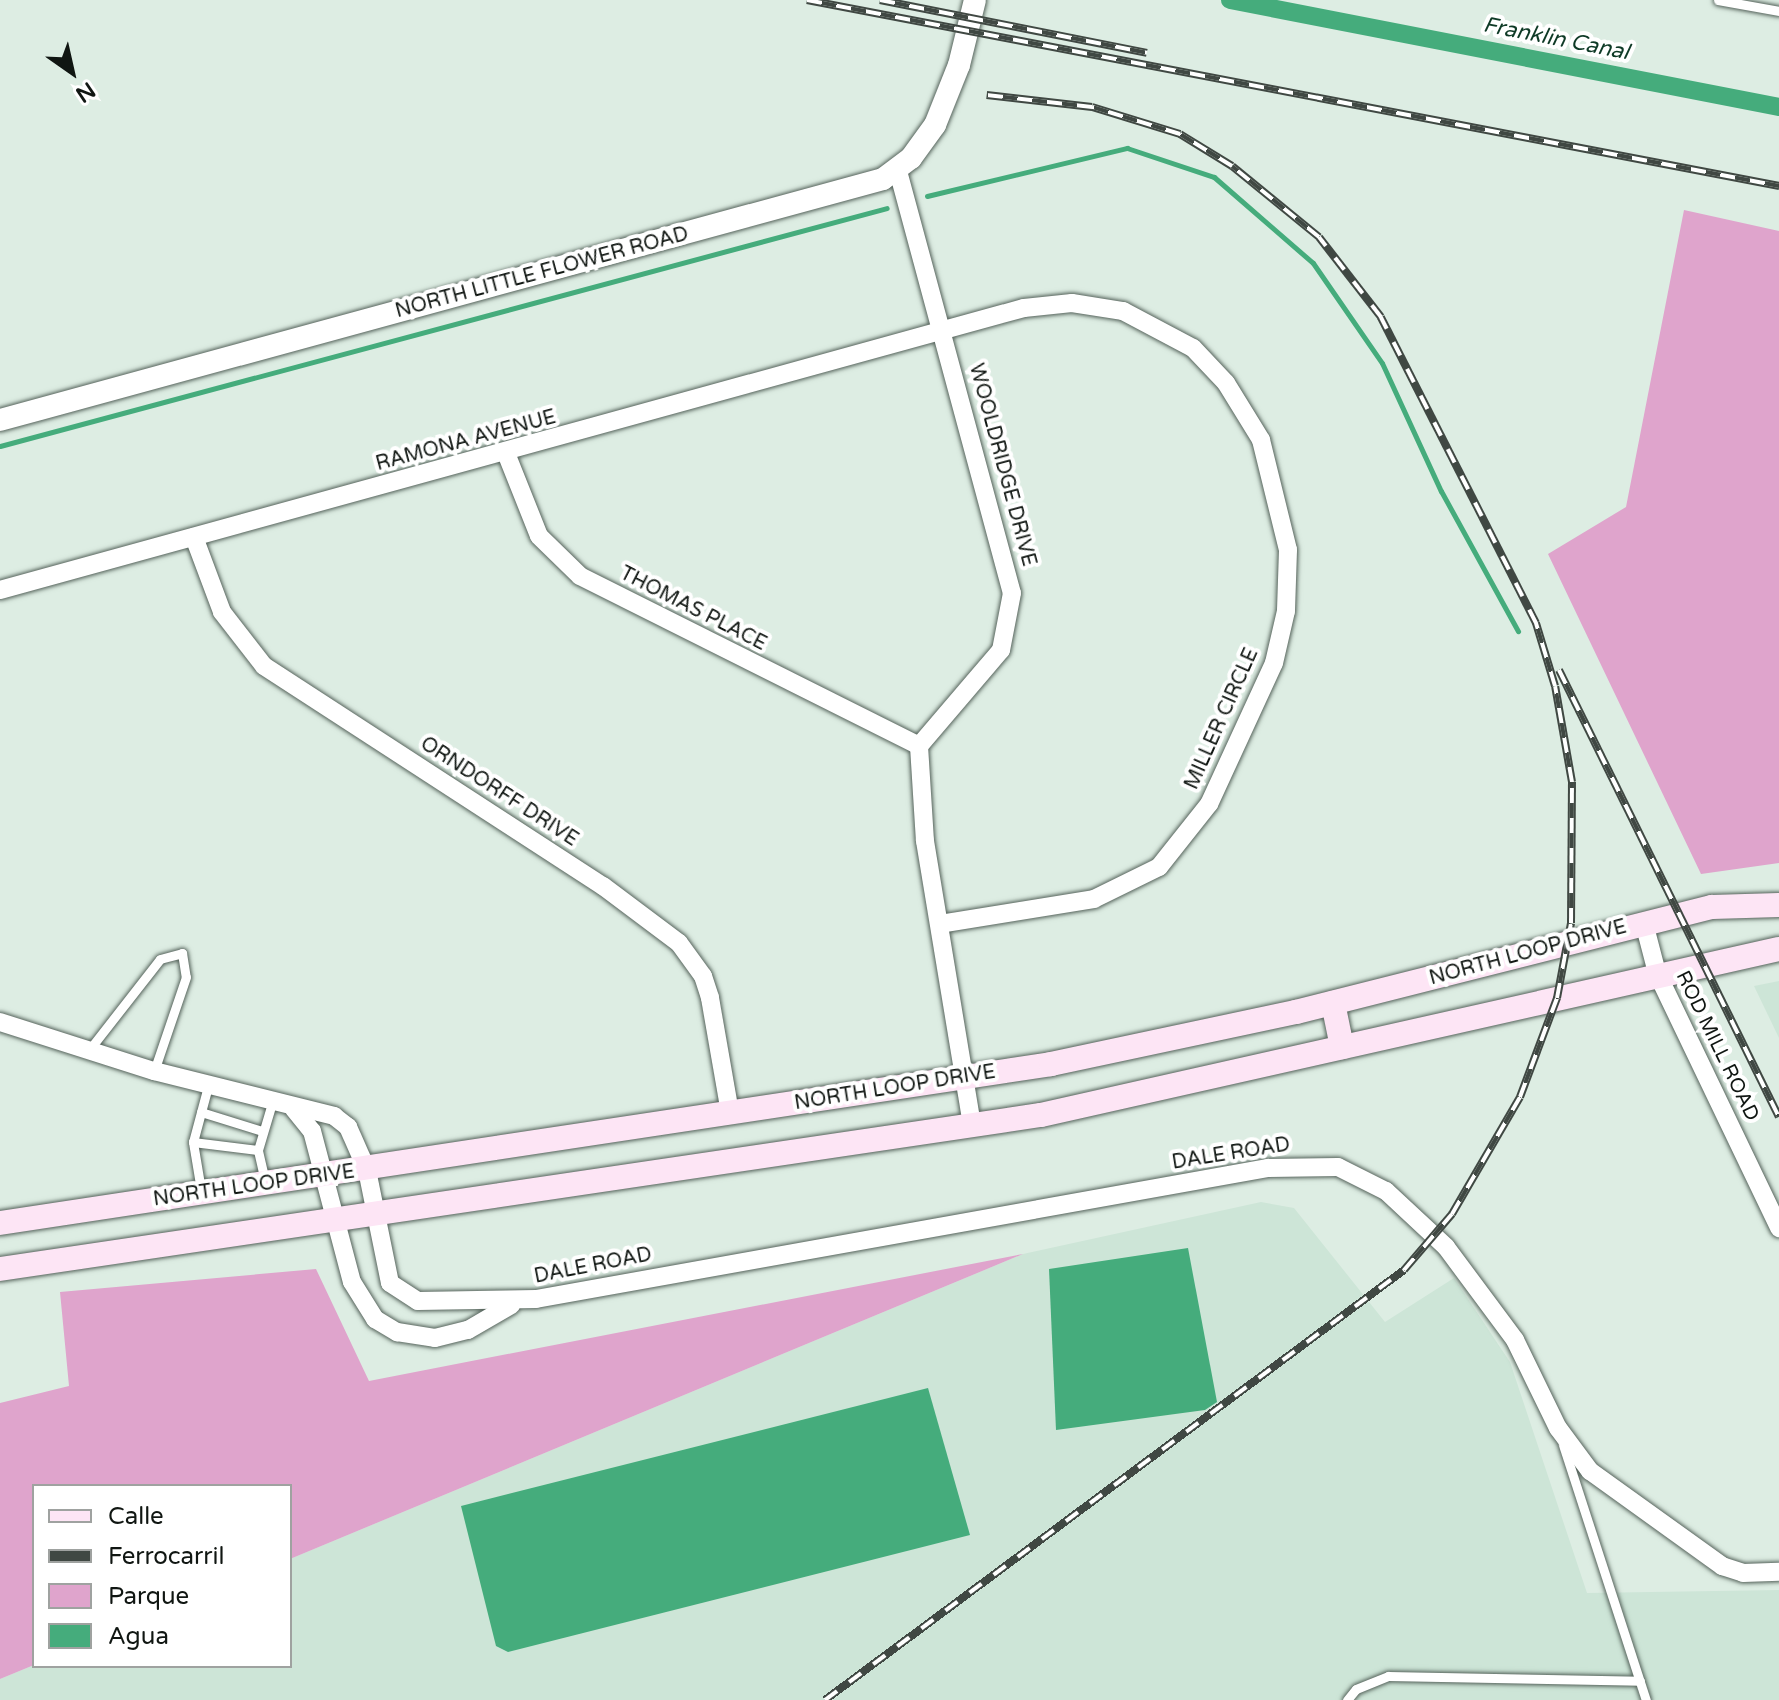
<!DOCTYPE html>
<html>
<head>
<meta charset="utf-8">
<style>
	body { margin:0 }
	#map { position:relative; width:1779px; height:1700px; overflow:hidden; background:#ddede3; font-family:"Varela Round",sans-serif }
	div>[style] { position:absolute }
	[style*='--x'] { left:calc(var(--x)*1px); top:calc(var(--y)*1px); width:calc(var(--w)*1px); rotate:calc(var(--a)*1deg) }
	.built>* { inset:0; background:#cde5d7 }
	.green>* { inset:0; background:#dfa4cc }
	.water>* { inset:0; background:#45ac7c }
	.stream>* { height:5px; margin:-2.5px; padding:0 2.5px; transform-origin:2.5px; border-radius:2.5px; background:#45ac7c }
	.canal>* { height:18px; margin:-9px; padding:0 9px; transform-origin:9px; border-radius:9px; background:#45ac7c }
	.roads { filter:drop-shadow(0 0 2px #55635b) drop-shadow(0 0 2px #55635b) }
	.service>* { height:9px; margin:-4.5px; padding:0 4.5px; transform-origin:4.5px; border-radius:4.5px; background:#fff }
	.minor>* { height:18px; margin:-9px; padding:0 9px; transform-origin:9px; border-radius:9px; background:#fff }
	.tertiary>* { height:22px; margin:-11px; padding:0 11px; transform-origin:11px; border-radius:11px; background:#fff }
	.secondary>* { height:24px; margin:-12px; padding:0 12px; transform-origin:12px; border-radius:12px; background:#fde5f5 }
	.rail>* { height:8px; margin-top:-4px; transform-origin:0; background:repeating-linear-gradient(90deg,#fff 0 15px,#404843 0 30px); box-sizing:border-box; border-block:2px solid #404843 }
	span { translate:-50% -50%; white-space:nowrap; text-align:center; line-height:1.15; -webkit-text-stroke:8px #fff; paint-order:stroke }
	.street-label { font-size:20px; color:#101612 }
	.water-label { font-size:22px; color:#0e3a26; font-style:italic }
	.legend { position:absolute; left:32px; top:1484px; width:260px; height:184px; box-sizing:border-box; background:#fff; border:2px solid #9fa2a0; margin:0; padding:10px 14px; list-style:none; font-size:24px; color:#101612 }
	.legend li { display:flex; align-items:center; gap:16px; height:40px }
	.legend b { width:40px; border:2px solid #9fa2a0 }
	.north { position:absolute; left:32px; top:32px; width:80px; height:80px; -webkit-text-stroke:6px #fff; paint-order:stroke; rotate:146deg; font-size:22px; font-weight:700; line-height:32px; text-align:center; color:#101612 }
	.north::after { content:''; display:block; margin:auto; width:28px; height:36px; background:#101612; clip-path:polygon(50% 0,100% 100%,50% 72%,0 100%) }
</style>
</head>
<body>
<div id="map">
	<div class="built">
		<i style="clip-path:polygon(1779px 981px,1779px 1038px,1754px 986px)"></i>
		<i style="clip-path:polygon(1261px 1202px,1294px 1208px,1385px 1322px,1454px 1278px,1510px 1362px,1587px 1593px,1779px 1590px,1779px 1700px,0 1700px,0 1679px,34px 1665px,290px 1666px,290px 1559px,1023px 1254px)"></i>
	</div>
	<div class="green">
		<i style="clip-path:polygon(1684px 210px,1779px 231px,1779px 863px,1701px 874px,1548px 554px,1626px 507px)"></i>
		<i style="clip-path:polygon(1023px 1254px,290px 1559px,290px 1486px,34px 1486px,34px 1665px,0 1679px,0 1403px,69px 1386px,60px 1292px,316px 1269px,369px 1381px)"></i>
	</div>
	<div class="water">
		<i style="clip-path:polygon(1188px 1248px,1217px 1402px,1205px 1410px,1056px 1430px,1049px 1269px)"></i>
		<i style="clip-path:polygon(928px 1388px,970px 1535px,508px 1652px,496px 1646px,461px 1506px)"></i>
	</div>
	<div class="stream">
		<i style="--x:927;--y:196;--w:206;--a:-13.5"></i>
		<i style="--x:1127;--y:148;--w:92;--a:18.4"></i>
		<i style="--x:1214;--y:177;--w:131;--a:41"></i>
		<i style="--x:1313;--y:263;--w:121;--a:55.4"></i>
		<i style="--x:1382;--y:363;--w:141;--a:65.3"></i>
		<i style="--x:1441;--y:491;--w:160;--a:61.2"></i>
		<i style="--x:0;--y:446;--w:918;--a:-15.02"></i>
	</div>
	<div class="canal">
		<i style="--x:1230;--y:0;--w:559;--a:11.03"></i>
	</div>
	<div class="roads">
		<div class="service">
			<i style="--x:1718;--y:0;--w:62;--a:10.2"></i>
			<i style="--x:89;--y:1050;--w:115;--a:-52"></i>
			<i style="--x:160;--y:959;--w:23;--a:-15"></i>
			<i style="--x:182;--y:953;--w:24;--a:81"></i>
			<i style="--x:186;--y:977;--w:99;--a:108.8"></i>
			<i style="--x:201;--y:1112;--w:64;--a:17.3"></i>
			<i style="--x:193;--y:1142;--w:65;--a:7"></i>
			<i style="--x:265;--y:1181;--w:32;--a:-103"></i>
			<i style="--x:258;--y:1150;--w:49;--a:-73.4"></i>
			<i style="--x:201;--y:1190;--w:49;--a:-99.5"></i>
			<i style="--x:193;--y:1142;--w:58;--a:-75"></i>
			<i style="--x:1563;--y:1445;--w:268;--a:72"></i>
			<i style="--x:1347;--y:1700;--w:14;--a:-51"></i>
			<i style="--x:1356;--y:1689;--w:35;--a:-22"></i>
			<i style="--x:1388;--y:1676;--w:252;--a:1.1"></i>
		</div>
		<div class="minor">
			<i style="--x:898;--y:171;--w:437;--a:74.9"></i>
			<i style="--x:1012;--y:593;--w:58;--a:100.9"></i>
			<i style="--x:1001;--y:650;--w:126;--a:130.5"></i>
			<i style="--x:919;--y:746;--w:95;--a:86.4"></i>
			<i style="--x:925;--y:841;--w:289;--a:80.6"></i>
			<i style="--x:506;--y:453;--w:89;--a:68.3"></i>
			<i style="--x:539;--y:536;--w:57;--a:44.3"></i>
			<i style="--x:580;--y:576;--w:379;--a:26.6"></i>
			<i style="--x:194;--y:537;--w:80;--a:69.5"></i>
			<i style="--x:222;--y:612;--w:68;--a:52.1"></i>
			<i style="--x:264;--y:666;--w:404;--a:33"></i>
			<i style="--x:603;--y:886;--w:95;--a:36.9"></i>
			<i style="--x:679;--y:943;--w:41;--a:54"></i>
			<i style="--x:703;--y:976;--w:23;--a:72"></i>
			<i style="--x:710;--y:998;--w:117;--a:80.1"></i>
			<i style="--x:0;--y:590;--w:1062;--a:-15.4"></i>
			<i style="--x:1024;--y:308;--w:48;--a:-5.9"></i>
			<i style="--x:1072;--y:303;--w:52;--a:8.9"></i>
			<i style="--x:1123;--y:311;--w:79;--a:27.9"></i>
			<i style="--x:1193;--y:348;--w:48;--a:46.7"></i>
			<i style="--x:1226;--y:383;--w:67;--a:58.4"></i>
			<i style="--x:1261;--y:440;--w:113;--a:76.2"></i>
			<i style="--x:1288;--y:550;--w:61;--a:91.9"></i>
			<i style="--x:1286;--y:611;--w:53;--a:103"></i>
			<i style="--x:1274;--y:663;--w:155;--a:114.7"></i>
			<i style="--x:1209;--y:804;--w:80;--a:128.4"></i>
			<i style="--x:1159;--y:867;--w:72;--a:153.8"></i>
			<i style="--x:1094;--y:899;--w:156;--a:170.8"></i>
			<i style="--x:1644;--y:923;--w:52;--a:75.4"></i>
			<i style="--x:1657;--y:973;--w:283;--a:64.4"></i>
			<i style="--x:0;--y:1022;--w:162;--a:17.7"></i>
			<i style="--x:154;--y:1071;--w:186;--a:14"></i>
			<i style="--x:334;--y:1116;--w:18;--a:38"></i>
			<i style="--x:348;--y:1127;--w:47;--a:66.2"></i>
			<i style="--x:367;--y:1170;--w:115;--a:78.5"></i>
			<i style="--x:390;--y:1283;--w:33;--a:33"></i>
			<i style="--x:418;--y:1301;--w:118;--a:-1"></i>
			<i style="--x:536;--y:1299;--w:744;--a:-10.15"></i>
			<i style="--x:1268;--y:1168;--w:70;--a:-0.8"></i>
			<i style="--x:1338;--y:1167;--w:54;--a:26.6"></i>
			<i style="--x:1386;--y:1191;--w:82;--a:43"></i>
			<i style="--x:1446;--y:1247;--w:116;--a:53.4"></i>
			<i style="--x:1515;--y:1340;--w:98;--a:64"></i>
			<i style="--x:1558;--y:1428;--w:54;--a:53.3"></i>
			<i style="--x:1590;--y:1471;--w:163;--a:35.7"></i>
			<i style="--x:1722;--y:1566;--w:22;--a:18"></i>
			<i style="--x:1743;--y:1573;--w:36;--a:-2"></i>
			<i style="--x:294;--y:1109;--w:28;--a:51"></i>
			<i style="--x:312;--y:1131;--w:156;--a:75.2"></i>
			<i style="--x:352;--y:1282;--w:44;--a:58.1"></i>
			<i style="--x:375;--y:1319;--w:26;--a:31"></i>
			<i style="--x:397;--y:1332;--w:38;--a:9"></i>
			<i style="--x:435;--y:1338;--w:34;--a:-14"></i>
			<i style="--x:468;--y:1330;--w:50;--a:-30.2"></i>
		</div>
		<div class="tertiary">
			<i style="--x:0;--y:420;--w:915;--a:-15.27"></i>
			<i style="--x:883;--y:179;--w:35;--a:-37"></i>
			<i style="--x:911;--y:158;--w:41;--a:-54"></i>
			<i style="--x:935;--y:125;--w:65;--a:-68.2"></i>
			<i style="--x:959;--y:65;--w:67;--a:-76.2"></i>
		</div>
		<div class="secondary">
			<i style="--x:1333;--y:1003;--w:45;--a:78.4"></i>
			<i style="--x:0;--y:1223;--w:1063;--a:-8.6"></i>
			<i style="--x:1051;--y:1064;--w:250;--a:-12"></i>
			<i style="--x:1296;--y:1012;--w:429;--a:-14.2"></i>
			<i style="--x:1712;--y:907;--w:67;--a:-1.7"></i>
			<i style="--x:0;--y:1269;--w:1052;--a:-8.42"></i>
			<i style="--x:1041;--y:1115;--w:756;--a:-12.68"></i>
		</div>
	</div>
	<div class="rail">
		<i style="--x:807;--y:0;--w:990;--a:10.83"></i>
		<i style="--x:880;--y:0;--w:272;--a:11.2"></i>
		<i style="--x:1559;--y:670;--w:498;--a:63.8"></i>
		<i style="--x:825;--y:1700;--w:721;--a:-36.6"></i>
		<i style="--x:1404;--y:1270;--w:74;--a:-49.4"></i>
		<i style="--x:1452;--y:1214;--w:135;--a:-59.8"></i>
		<i style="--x:1520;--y:1097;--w:106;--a:-69.5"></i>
		<i style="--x:1557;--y:998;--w:76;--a:-79.4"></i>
		<i style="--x:1571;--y:923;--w:141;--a:-89.6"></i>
		<i style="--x:1572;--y:782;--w:97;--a:-100"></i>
		<i style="--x:1555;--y:686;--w:66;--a:-106.8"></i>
		<i style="--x:1536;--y:623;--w:343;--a:-116.9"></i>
		<i style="--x:1381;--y:317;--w:101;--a:-127.8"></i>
		<i style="--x:1319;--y:237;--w:112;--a:-140.8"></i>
		<i style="--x:1232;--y:166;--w:61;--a:-148.4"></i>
		<i style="--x:1180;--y:134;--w:92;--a:-162.9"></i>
		<i style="--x:1092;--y:107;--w:106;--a:-173.5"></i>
	</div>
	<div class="street-label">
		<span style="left:542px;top:273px;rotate:-15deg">NORTH LITTLE FLOWER ROAD</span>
		<span style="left:466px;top:441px;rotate:-15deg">RAMONA AVENUE</span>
		<span style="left:1002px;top:465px;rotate:75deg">WOOLDRIDGE DRIVE</span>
		<span style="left:693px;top:609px;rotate:27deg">THOMAS PLACE</span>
		<span style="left:1222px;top:719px;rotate:-66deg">MILLER CIRCLE</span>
		<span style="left:499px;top:792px;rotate:33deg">ORNDORFF DRIVE</span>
		<span style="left:1528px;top:953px;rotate:-15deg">NORTH LOOP DRIVE</span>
		<span style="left:1717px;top:1046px;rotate:64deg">ROD MILL ROAD</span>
		<span style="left:895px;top:1088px;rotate:-9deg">NORTH LOOP DRIVE</span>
		<span style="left:1231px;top:1154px;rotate:-9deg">DALE ROAD</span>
		<span style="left:254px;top:1186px;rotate:-8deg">NORTH LOOP DRIVE</span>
		<span style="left:593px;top:1266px;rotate:-11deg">DALE ROAD</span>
	</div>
	<div class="water-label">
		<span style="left:1556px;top:39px;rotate:11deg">Franklin Canal</span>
	</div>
	<ul class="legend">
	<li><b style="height:10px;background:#fde5f5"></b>Calle</li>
	<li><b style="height:10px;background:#404843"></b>Ferrocarril</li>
	<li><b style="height:22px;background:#dfa4cc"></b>Parque</li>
	<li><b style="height:22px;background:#45ac7c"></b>Agua</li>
	</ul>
	<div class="north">N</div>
</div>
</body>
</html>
